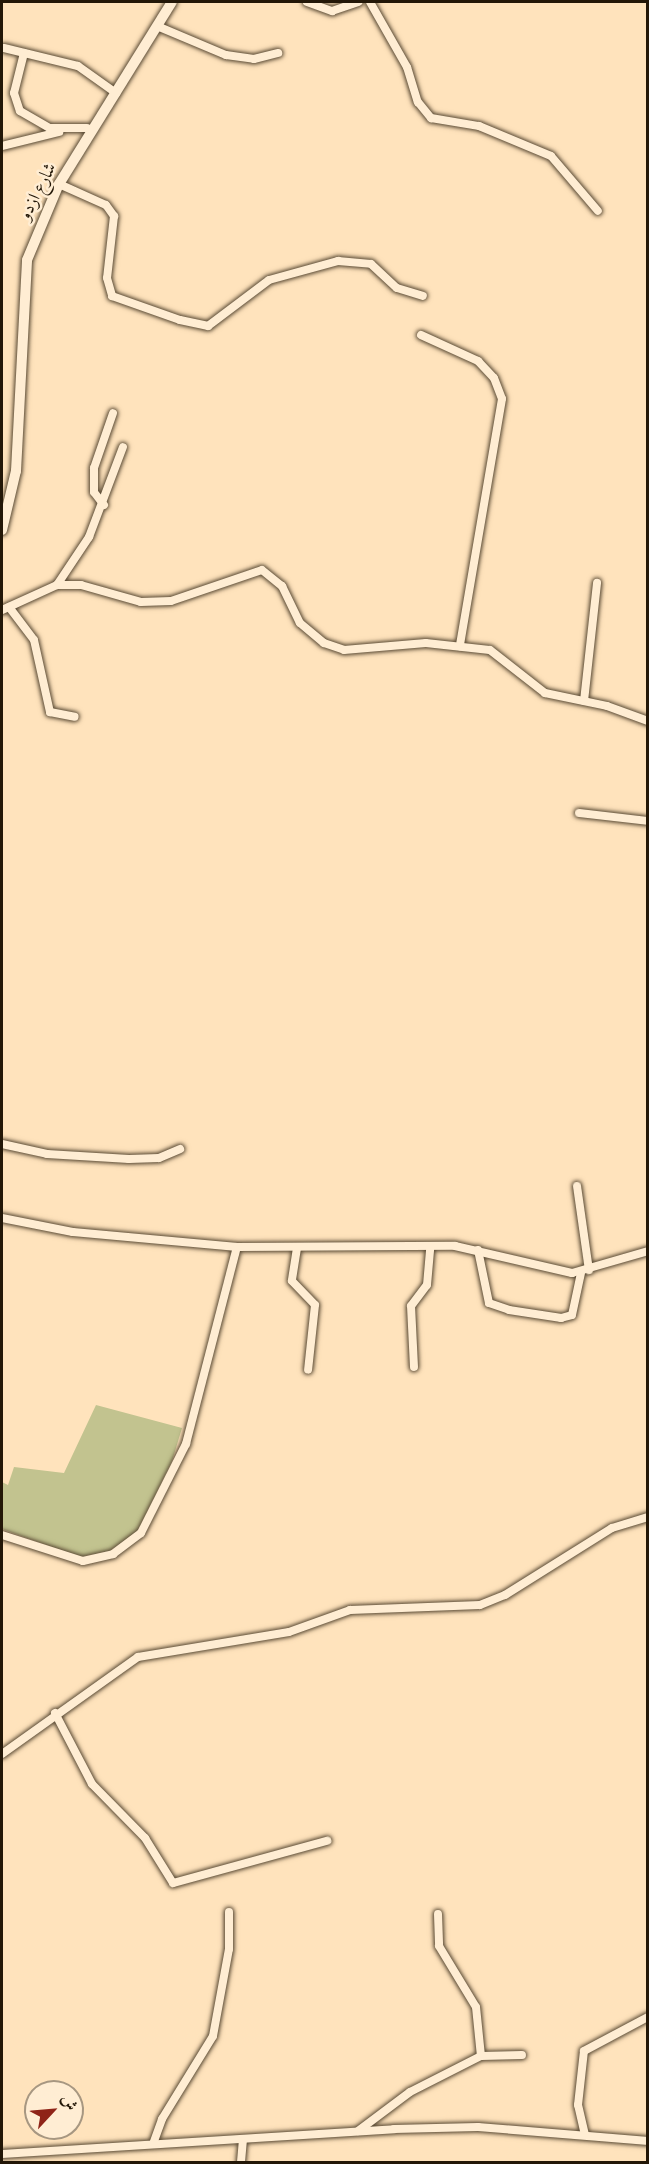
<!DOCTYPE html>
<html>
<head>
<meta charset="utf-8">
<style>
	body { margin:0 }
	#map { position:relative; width:649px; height:2164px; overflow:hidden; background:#ffe3bc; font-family:Vollkorn,Amiri,serif }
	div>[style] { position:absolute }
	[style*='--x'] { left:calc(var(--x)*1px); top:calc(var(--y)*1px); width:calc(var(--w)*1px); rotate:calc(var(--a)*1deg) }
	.green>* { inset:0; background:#c2c38f }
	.roads { filter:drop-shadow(0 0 2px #5a4a34) drop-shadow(0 0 2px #5a4a34) }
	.street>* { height:8px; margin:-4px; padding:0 4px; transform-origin:4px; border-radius:4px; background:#ffedd3 }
	.secondary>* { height:10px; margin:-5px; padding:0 5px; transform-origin:5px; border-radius:5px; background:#ffedd3 }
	span { translate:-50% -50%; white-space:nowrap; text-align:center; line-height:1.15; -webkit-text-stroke:5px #ffedd3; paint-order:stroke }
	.street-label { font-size:18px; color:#231707 }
	.frame { position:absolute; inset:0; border:3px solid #231707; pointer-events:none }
	.north { position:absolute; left:24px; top:2080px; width:60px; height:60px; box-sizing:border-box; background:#ffedd3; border:2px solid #a79781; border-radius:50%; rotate:64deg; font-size:16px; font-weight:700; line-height:24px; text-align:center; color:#231707 }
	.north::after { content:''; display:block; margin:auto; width:21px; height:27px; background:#8f2418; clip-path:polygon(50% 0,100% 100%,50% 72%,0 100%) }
</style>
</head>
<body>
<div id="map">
	<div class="green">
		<i style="clip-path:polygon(96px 1405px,182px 1428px,172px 1461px,137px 1532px,109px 1551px,80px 1557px,2px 1529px,2px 1482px,8px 1485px,14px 1467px,64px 1473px)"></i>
	</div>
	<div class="roads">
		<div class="street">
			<i style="--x:307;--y:2;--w:27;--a:20"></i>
			<i style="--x:332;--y:11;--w:28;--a:-19"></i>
			<i style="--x:370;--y:2;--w:75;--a:60.4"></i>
			<i style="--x:407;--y:67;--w:37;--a:73"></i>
			<i style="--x:418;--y:102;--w:21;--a:51"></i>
			<i style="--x:431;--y:118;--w:49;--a:9.5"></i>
			<i style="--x:479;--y:126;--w:78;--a:22.6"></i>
			<i style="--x:551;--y:156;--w:72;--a:49.5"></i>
			<i style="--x:157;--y:26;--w:75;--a:22.8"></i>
			<i style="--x:226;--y:55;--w:28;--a:8"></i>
			<i style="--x:254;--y:59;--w:25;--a:-14"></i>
			<i style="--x:4;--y:48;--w:76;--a:13.7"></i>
			<i style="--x:78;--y:66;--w:47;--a:35.4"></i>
			<i style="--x:24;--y:53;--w:41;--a:104"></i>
			<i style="--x:14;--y:93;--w:19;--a:72"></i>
			<i style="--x:20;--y:111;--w:34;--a:30"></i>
			<i style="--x:50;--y:128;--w:37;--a:0"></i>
			<i style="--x:2;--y:146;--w:59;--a:-13.8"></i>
			<i style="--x:59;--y:184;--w:51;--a:24.1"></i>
			<i style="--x:106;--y:205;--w:14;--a:54"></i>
			<i style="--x:114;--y:216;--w:62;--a:96.4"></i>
			<i style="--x:107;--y:278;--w:19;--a:74"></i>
			<i style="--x:112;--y:296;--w:72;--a:19.4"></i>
			<i style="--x:180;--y:320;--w:29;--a:12"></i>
			<i style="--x:208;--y:326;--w:76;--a:-37"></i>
			<i style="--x:269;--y:280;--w:72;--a:-15.4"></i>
			<i style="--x:338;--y:261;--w:33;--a:5"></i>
			<i style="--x:371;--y:264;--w:35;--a:43"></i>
			<i style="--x:397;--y:288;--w:27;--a:17"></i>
			<i style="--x:421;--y:335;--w:63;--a:24.5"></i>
			<i style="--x:478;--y:361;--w:23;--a:47"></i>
			<i style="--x:494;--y:378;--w:22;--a:69"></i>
			<i style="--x:502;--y:399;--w:251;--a:99.7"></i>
			<i style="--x:104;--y:505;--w:16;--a:-128"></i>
			<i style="--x:94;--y:492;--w:24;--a:-90"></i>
			<i style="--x:94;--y:468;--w:58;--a:-70.9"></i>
			<i style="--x:57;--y:585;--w:58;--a:-56.3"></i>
			<i style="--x:89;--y:537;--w:96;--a:-69.3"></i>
			<i style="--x:9;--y:607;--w:41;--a:52.9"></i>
			<i style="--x:34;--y:640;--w:74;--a:77.5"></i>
			<i style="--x:50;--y:712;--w:25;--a:11"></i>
			<i style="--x:2;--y:610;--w:60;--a:-24.4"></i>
			<i style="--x:57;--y:585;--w:24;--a:0"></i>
			<i style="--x:81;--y:585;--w:62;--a:15.8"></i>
			<i style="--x:141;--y:602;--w:30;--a:-2"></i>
			<i style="--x:171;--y:601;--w:96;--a:-18.8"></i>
			<i style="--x:262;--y:570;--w:26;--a:39"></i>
			<i style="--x:282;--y:586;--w:41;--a:64.1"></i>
			<i style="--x:300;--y:623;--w:31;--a:40"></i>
			<i style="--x:324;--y:643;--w:21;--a:19"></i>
			<i style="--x:344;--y:650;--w:82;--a:-4.9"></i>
			<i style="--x:426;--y:643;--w:64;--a:6.2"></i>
			<i style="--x:490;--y:650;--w:70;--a:38"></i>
			<i style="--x:545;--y:693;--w:63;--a:11.8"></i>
			<i style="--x:607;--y:706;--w:44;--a:20.1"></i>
			<i style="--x:584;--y:701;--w:119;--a:-83.7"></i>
			<i style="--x:579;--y:813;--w:69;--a:6.6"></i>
			<i style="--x:2;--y:1144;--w:46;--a:12.5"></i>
			<i style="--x:47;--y:1154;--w:82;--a:3.5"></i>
			<i style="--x:129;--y:1159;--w:30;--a:-2"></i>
			<i style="--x:159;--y:1158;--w:23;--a:-23"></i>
			<i style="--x:577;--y:1186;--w:85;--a:81.9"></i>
			<i style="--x:2;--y:1218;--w:72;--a:11.2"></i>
			<i style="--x:73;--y:1232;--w:165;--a:5.2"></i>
			<i style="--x:237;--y:1247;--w:218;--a:-0.3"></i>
			<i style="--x:455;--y:1246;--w:120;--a:13"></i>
			<i style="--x:572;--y:1273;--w:79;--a:-16.1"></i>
			<i style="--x:297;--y:1248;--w:33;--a:99"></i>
			<i style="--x:292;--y:1281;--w:33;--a:46"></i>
			<i style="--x:315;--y:1305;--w:65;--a:96.1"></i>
			<i style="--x:478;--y:1250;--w:54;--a:78.3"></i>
			<i style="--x:489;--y:1303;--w:21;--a:19"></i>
			<i style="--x:509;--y:1310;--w:53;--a:8.7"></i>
			<i style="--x:561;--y:1318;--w:11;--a:-15"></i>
			<i style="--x:572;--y:1315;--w:43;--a:-77.9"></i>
			<i style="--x:414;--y:1367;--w:61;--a:-92.8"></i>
			<i style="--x:411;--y:1306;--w:26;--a:-53"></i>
			<i style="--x:427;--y:1285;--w:38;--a:-85"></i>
			<i style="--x:2;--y:1535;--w:85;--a:17.8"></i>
			<i style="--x:83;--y:1561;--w:31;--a:-13"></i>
			<i style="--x:113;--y:1554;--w:35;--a:-37"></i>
			<i style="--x:141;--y:1533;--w:100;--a:-63.2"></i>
			<i style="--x:186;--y:1444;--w:203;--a:-75.5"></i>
			<i style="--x:55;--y:1713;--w:80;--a:62.5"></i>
			<i style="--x:92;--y:1784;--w:76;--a:45.5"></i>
			<i style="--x:145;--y:1838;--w:53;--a:58.1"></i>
			<i style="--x:173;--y:1883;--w:160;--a:-15.3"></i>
			<i style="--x:2;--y:1754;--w:167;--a:-35.5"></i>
			<i style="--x:138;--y:1657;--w:153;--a:-9.4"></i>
			<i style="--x:289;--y:1632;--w:65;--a:-19.8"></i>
			<i style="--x:350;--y:1610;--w:130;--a:-2.2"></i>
			<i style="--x:480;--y:1605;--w:27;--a:-22"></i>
			<i style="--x:505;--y:1595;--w:126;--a:-32.1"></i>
			<i style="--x:612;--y:1528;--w:38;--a:-17"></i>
			<i style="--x:438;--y:1914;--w:32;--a:88"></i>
			<i style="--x:439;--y:1946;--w:71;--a:58.8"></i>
			<i style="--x:476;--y:2007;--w:49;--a:84.2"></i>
			<i style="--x:358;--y:2131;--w:65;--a:-36.9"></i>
			<i style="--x:410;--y:2092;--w:80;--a:-26.9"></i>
			<i style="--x:481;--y:2056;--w:41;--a:-1.4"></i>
			<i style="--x:585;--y:2135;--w:31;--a:-103"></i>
			<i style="--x:578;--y:2105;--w:54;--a:-83.7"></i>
			<i style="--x:584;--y:2051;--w:72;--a:-28"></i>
			<i style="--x:153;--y:2144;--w:27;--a:-70"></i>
			<i style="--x:162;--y:2119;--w:97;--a:-58.4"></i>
			<i style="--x:213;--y:2036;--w:88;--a:-79.6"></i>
			<i style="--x:229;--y:1949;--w:37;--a:-90"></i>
			<i style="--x:2;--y:2154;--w:393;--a:-3.6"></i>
			<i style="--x:394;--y:2129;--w:84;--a:-1.4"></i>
			<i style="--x:478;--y:2127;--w:171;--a:4.7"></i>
			<i style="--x:241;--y:2162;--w:23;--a:-85"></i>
		</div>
		<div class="secondary">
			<i style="--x:2;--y:530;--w:61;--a:-76.7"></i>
			<i style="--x:16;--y:471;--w:211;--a:-87"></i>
			<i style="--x:27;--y:260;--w:82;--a:-67.2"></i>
			<i style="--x:59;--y:184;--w:214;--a:-58.2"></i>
		</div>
	</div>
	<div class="street-label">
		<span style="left:39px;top:192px;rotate:-63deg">شارع ازدو</span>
	</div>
	<div class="frame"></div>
	<div class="north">ش</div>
</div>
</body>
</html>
